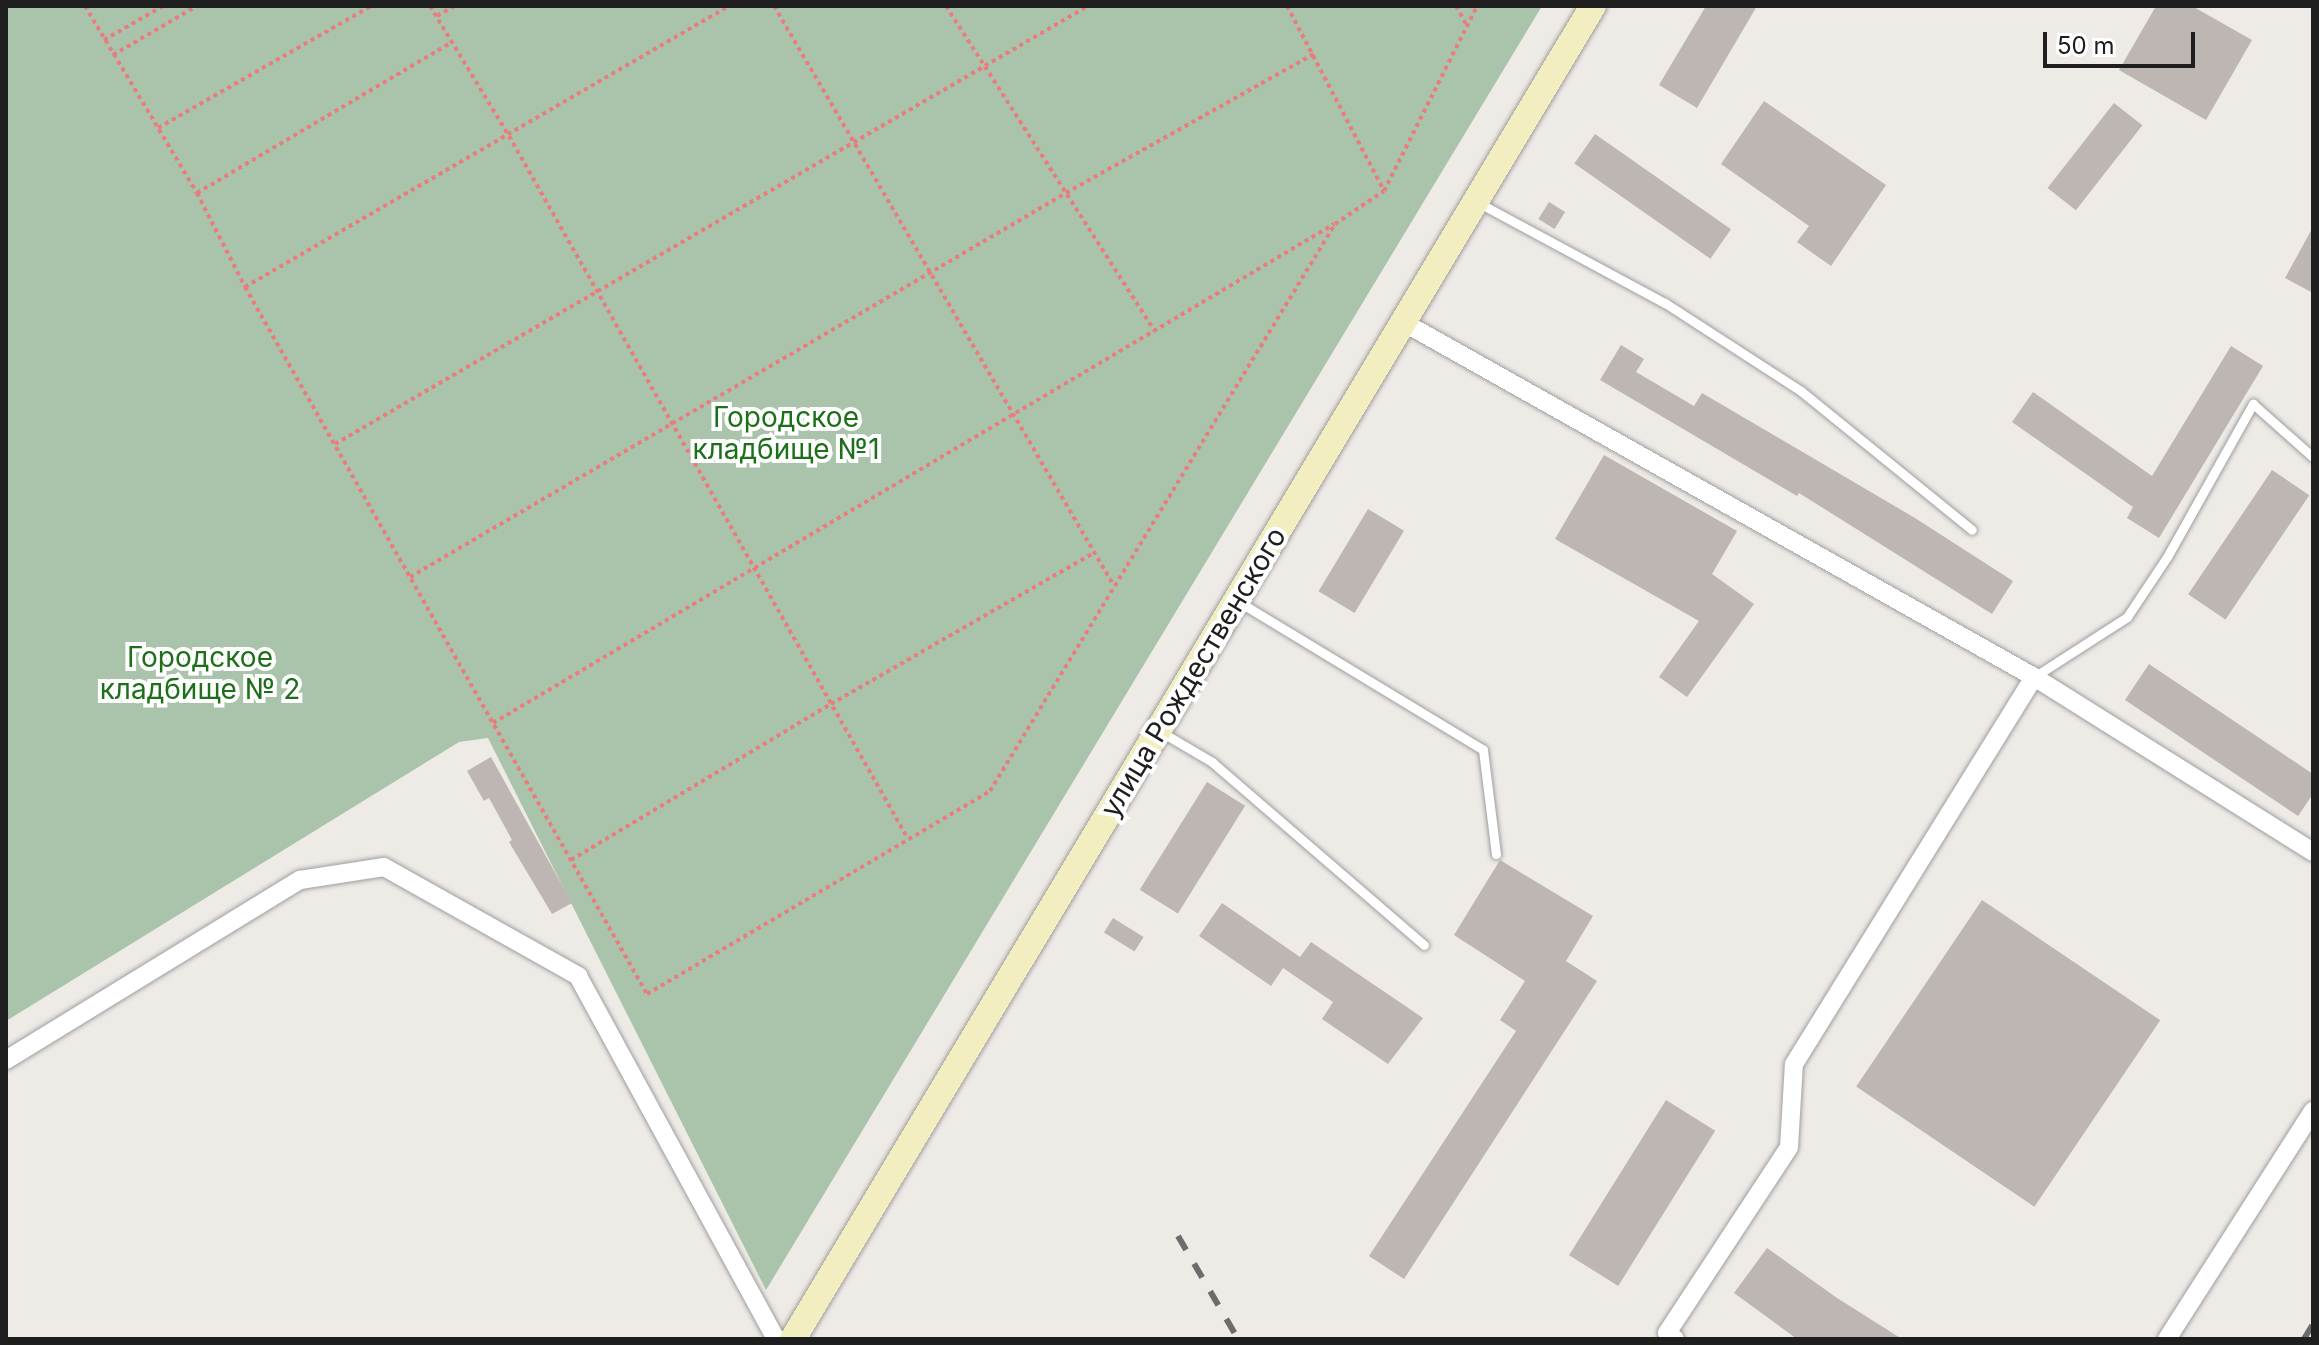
<!DOCTYPE html>
<html>
<head>
<meta charset="utf-8">
<style>
	body { margin:0 }
	#map { position:relative; width:2319px; height:1345px; overflow:hidden; background:#eeeae6; font-family:Inter,sans-serif }
	div>[style] { position:absolute }
	[style*='--x'] { left:calc(var(--x)*1px); top:calc(var(--y)*1px); width:calc(var(--w)*1px); rotate:calc(var(--a)*1deg) }
	.cemetery>* { inset:0; background:#a9c4aa }
	.building>* { inset:0; background:#beb6b3; transform-origin:0 0 }
	.path>* { height:4px; margin-top:-2px; transform-origin:0; background:repeating-linear-gradient(90deg,#e97c7e 0 4px,transparent 0 8px) }
	.roads { filter:drop-shadow(0 0 2px #9f9f9f) drop-shadow(0 0 2px #9f9f9f) }
	.service>* { height:9px; margin:-4.5px; padding:0 4.5px; transform-origin:4.5px; border-radius:4.5px; background:#fff }
	.minor>* { height:18px; margin:-9px; padding:0 9px; transform-origin:9px; border-radius:9px; background:#fff }
	.secondary>* { height:26px; margin:-13px; padding:0 13px; transform-origin:13px; border-radius:13px; background:#f2eec0 }
	.rail>* { height:6px; margin-top:-3px; transform-origin:0; background:repeating-linear-gradient(90deg,#6c6c6c 0 16px,transparent 0 32px) }
	span { translate:-50% -50%; white-space:nowrap; text-align:center; line-height:1.15; -webkit-text-stroke:8px #fff; paint-order:stroke }
	.park-label { font-size:28px; color:#1d7019 }
	.street-label { font-size:28px; color:#1e1e1e }
	.frame { position:absolute; inset:0; border:8px solid #1e1e1e; pointer-events:none }
	.scale { position:absolute; left:2043px; top:32px; width:152px; height:36px; box-sizing:border-box; border:4px solid #1e1e1e; border-top:0; padding-left:10px; font-size:24px; line-height:28px; white-space:nowrap; color:#1e1e1e; -webkit-text-stroke:6px #fff; paint-order:stroke }
</style>
</head>
<body>
<div id="map">
	<div class="cemetery">
		<i style="clip-path:polygon(6px 6px,1542px 6px,766px 1290px,488px 738px,459px 742px,6px 1021px)"></i>
	</div>
	<div class="building">
		<i style="clip-path:polygon(1706px 6px,1757px 6px,1697px 108px,1659px 85px)"></i>
		<i style="clip-path:polygon(2156px 6px,2192px 6px,2252px 40px,2206px 120px,2119px 70px)"></i>
		<i style="clip-path:polygon(1764px 101px,1886px 185px,1831px 266px,1797px 242px,1809px 226px,1721px 164px)"></i>
		<i style="left:2114px;top:103px;width:36px;height:108px;rotate:38deg"></i>
		<i style="left:1595px;top:134px;width:166px;height:36px;rotate:35deg"></i>
		<i style="left:1549px;top:202px;width:19px;height:20px;rotate:32deg"></i>
		<i style="clip-path:polygon(2313px 227px,2313px 293px,2285px 278px)"></i>
		<i style="clip-path:polygon(1621px 345px,1644px 359px,1636px 372px,1694px 406px,1702px 393px,1915px 518px,2013px 581px,1992px 614px,1799px 493px,1797px 496px,1600px 380px)"></i>
		<i style="clip-path:polygon(2231px 346px,2263px 366px,2159px 538px,2127px 518px,2133px 507px,2012px 422px,2033px 392px,2152px 476px)"></i>
		<i style="clip-path:polygon(1604px 455px,1737px 531px,1712px 574px,1754px 604px,1687px 697px,1659px 677px,1699px 621px,1555px 539px)"></i>
		<i style="left:2272px;top:470px;width:45px;height:150px;rotate:34deg"></i>
		<i style="left:1368px;top:509px;width:42px;height:96px;rotate:31deg"></i>
		<i style="clip-path:polygon(2149px 664px,2313px 774px,2313px 794px,2298px 816px,2125px 700px)"></i>
		<i style="clip-path:polygon(491px 757px,572px 903px,552px 914px,509px 842px,512px 840px,489px 798px,484px 801px,467px 771px)"></i>
		<i style="left:1207px;top:782px;width:45px;height:127px;rotate:32deg"></i>
		<i style="clip-path:polygon(1500px 860px,1593px 916px,1566px 961px,1597px 981px,1404px 1279px,1369px 1256px,1516px 1031px,1500px 1020px,1525px 981px,1454px 935px)"></i>
		<i style="left:1982px;top:900px;width:215px;height:225px;rotate:34deg"></i>
		<i style="clip-path:polygon(1222px 903px,1300px 957px,1311px 942px,1423px 1018px,1388px 1064px,1322px 1019px,1333px 1002px,1283px 968px,1271px 986px,1199px 936px)"></i>
		<i style="left:1113px;top:918px;width:36px;height:17px;rotate:32deg"></i>
		<i style="left:1666px;top:1100px;width:58px;height:183px;rotate:32deg"></i>
		<i style="clip-path:polygon(1767px 1248px,1837px 1298px,1902px 1339px,1797px 1339px,1734px 1293px)"></i>
	</div>
	<div class="path">
		<i style="--x:85;--y:6;--w:218;--a:59.1"></i>
		<i style="--x:197;--y:193;--w:106;--a:62.9"></i>
		<i style="--x:245;--y:287;--w:813;--a:60.38"></i>
		<i style="--x:647;--y:994;--w:399;--a:-30.6"></i>
		<i style="--x:990;--y:791;--w:664;--a:-58.68"></i>
		<i style="--x:1335;--y:224;--w:59;--a:-34"></i>
		<i style="--x:1384;--y:191;--w:207;--a:-63.3"></i>
		<i style="--x:430;--y:6;--w:152;--a:58.7"></i>
		<i style="--x:509;--y:136;--w:808;--a:60.42"></i>
		<i style="--x:774;--y:6;--w:672;--a:59.62"></i>
		<i style="--x:946;--y:6;--w:386;--a:57.3"></i>
		<i style="--x:1287;--y:6;--w:209;--a:62.3"></i>
		<i style="--x:1456;--y:6;--w:23;--a:61"></i>
		<i style="--x:437;--y:16;--w:20;--a:-30"></i>
		<i style="--x:104;--y:40;--w:68;--a:-30"></i>
		<i style="--x:113;--y:55;--w:97;--a:-30.3"></i>
		<i style="--x:158;--y:128;--w:245;--a:-29.8"></i>
		<i style="--x:197;--y:193;--w:296;--a:-30.6"></i>
		<i style="--x:245;--y:287;--w:560;--a:-30.14"></i>
		<i style="--x:335;--y:444;--w:871;--a:-30.19"></i>
		<i style="--x:410;--y:577;--w:760;--a:-30.34"></i>
		<i style="--x:1066;--y:193;--w:286;--a:-29.3"></i>
		<i style="--x:493;--y:723;--w:978;--a:-30.68"></i>
		<i style="--x:571;--y:860;--w:303;--a:-31"></i>
		<i style="--x:831;--y:704;--w:303;--a:-29.9"></i>
	</div>
	<div class="roads">
		<div class="service">
			<i style="--x:1479;--y:203;--w:211;--a:28.3"></i>
			<i style="--x:1665;--y:303;--w:162;--a:32.9"></i>
			<i style="--x:1801;--y:391;--w:220;--a:39.1"></i>
			<i style="--x:1239;--y:602;--w:285;--a:31.2"></i>
			<i style="--x:1483;--y:750;--w:105;--a:82.9"></i>
			<i style="--x:2034;--y:677;--w:111;--a:-32.8"></i>
			<i style="--x:2127;--y:617;--w:72;--a:-56.3"></i>
			<i style="--x:2167;--y:557;--w:176;--a:-60.7"></i>
			<i style="--x:2253;--y:404;--w:80;--a:41.5"></i>
			<i style="--x:1161;--y:732;--w:59;--a:30.5"></i>
			<i style="--x:1212;--y:762;--w:280;--a:40.8"></i>
		</div>
		<div class="minor">
			<i style="--x:1403;--y:322;--w:724;--a:29.36"></i>
			<i style="--x:2034;--y:677;--w:329;--a:32.1"></i>
			<i style="--x:6;--y:1060;--w:345;--a:-31.5"></i>
			<i style="--x:300;--y:880;--w:85;--a:-8.8"></i>
			<i style="--x:384;--y:867;--w:223;--a:29.3"></i>
			<i style="--x:578;--y:976;--w:413;--a:61.4"></i>
			<i style="--x:1675;--y:1339;--w:10;--a:-143"></i>
			<i style="--x:1667;--y:1333;--w:222;--a:-56.7"></i>
			<i style="--x:1789;--y:1147;--w:83;--a:-86.6"></i>
			<i style="--x:1794;--y:1064;--w:455;--a:-58.2"></i>
			<i style="--x:2167;--y:1339;--w:271;--a:-57.4"></i>
		</div>
		<div class="secondary">
			<i style="--x:793;--y:1339;--w:1555;--a:-59.03"></i>
		</div>
	</div>
	<div class="rail">
		<i style="--x:1178;--y:1236;--w:119;--a:59.8"></i>
		<i style="--x:2304;--y:1339;--w:17;--a:-59"></i>
	</div>
	<div class="park-label">
		<span style="left:786px;top:433px">Городское<br>кладбище №1</span>
		<span style="left:200px;top:673px">Городское<br>кладбище № 2</span>
	</div>
	<div class="street-label">
		<span style="left:1193px;top:672px;rotate:-59deg">улица Рождественского</span>
	</div>
	<div class="frame"></div>
	<div class="scale">50 m</div>
</div>
</body>
</html>
